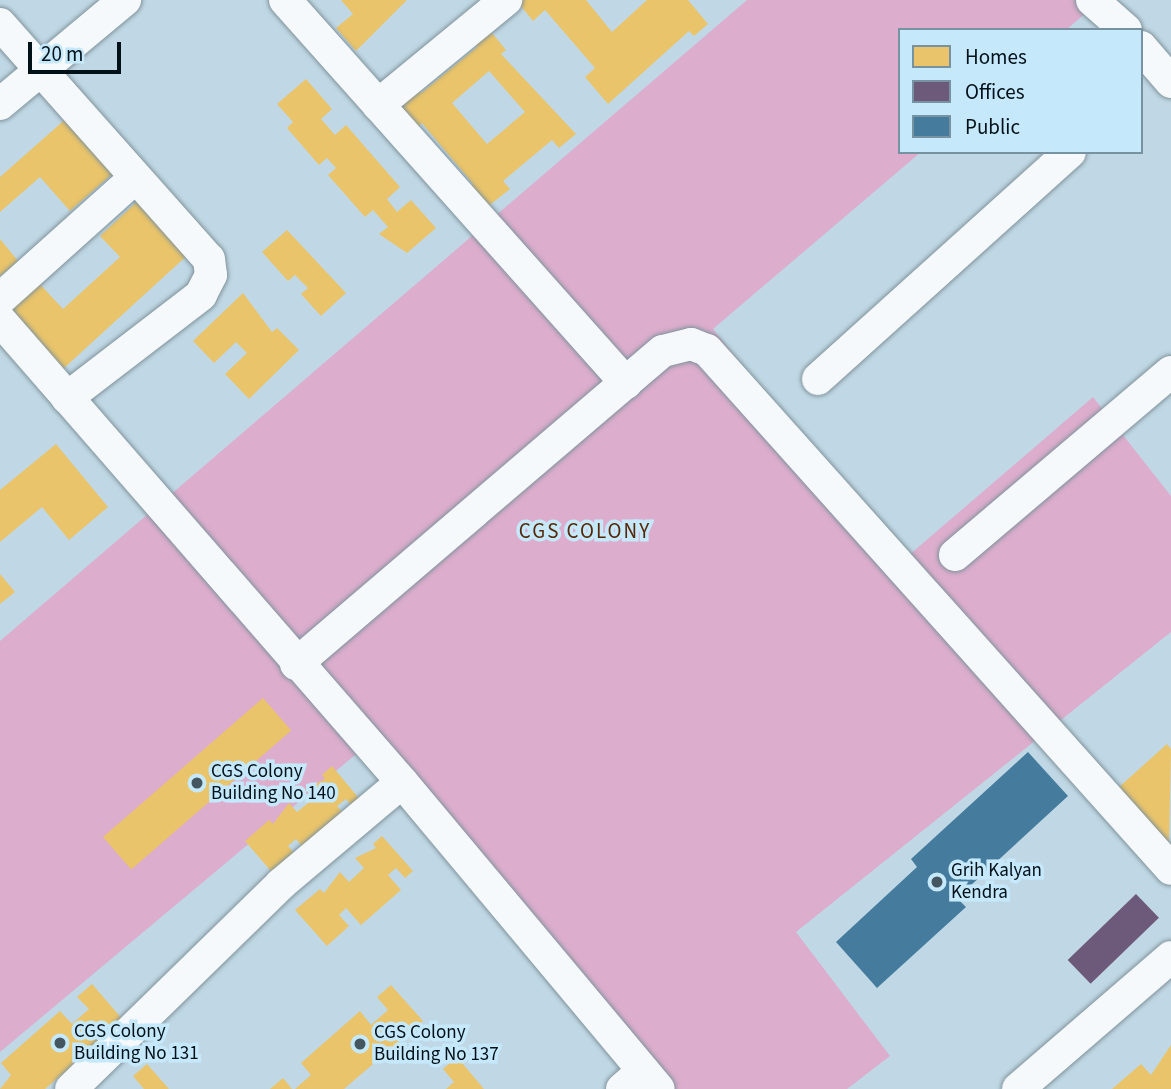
<!DOCTYPE html>
<html>
<head>
<meta charset="utf-8">
<style>
	body { margin:0 }
	#map { position:relative; width:1171px; height:1089px; overflow:hidden; background:#c0d8e5; font-family:"Source Sans 3",sans-serif }
	div>[style] { position:absolute }
	[style*='--x'] { left:calc(var(--x)*1px); top:calc(var(--y)*1px); width:calc(var(--w)*1px); rotate:calc(var(--a)*1deg) }
	.green>* { inset:0; background:#dcadcd }
	.homes>* { inset:0; background:#e9c46a; transform-origin:0 0 }
	.offices>* { inset:0; background:#6d597a; transform-origin:0 0 }
	.public>* { inset:0; background:#457b9d }
	.roads { filter:drop-shadow(0 0 2px #80939c) drop-shadow(0 0 2px #80939c) }
	.street>* { height:32px; margin:-16px; padding:0 16px; transform-origin:16px; border-radius:16px; background:#f6f9fb }
	.dots>* { width:19px; height:19px; translate:-50% -50%; box-sizing:border-box; border:4px solid #c5e8fb; border-radius:50% }
	span { translate:-50% -50%; white-space:nowrap; text-align:center; line-height:1.15; -webkit-text-stroke:7px #c5e8fb; paint-order:stroke }
	.poi-label { font-size:19px; color:#021018 }
	.left { translate:0 -50%; text-align:left }
	.neighbourhood-label { font-size:21px; color:#562806; letter-spacing:2px }
	.legend { position:absolute; left:898px; top:28px; width:245px; height:126px; box-sizing:border-box; background:#c5e8fb; border:2px solid #7792a0; margin:0; padding:9px 12px; list-style:none; font-size:21px; color:#021018 }
	.legend li { display:flex; align-items:center; gap:14px; height:35px }
	.legend b { width:35px; border:2px solid #7792a0 }
	.scale { position:absolute; left:28px; top:42px; width:93px; height:32px; box-sizing:border-box; border:4px solid #021018; border-top:0; padding-left:9px; font-size:21px; line-height:24px; white-space:nowrap; color:#021018; -webkit-text-stroke:5px #c5e8fb; paint-order:stroke }
</style>
</head>
<body>
<div id="map">
	<div class="green">
		<i style="clip-path:polygon(747px 0,1101px 0,1066px 30px,900px 30px,900px 152px,921px 152px,713px 329px,901px 562px,1093px 397px,1171px 496px,1171px 632px,796px 932px,890px 1056px,847px 1089px,640px 1089px,361px 750px,0 1052px,0 641px)"></i>
	</div>
	<div class="homes">
		<i style="clip-path:polygon(341px 0,407px 0,356px 51px,336px 28px,353px 14px)"></i>
		<i style="clip-path:polygon(516px 0,586px 0,612px 32px,647px 0,688px 0,708px 24px,694px 36px,689px 31px,608px 104px,585px 77px,595px 68px,545px 10px,533px 21px)"></i>
		<i style="clip-path:polygon(evenodd,487px 27px,506px 50px,501px 54px,576px 134px,559px 148px,552px 140px,503px 181px,510px 189px,482px 211px,465px 190px,473px 184px,422px 123px,414px 130px,394px 105px,416px 87px,421px 93px,477px 47px,471px 40px,487px 27px,489px 71px,525px 112px,487px 144px,452px 103px,489px 71px)"></i>
		<i style="clip-path:polygon(306px 79px,332px 109px,321px 119px,335px 135px,346px 125px,400px 187px,387px 199px,397px 212px,411px 200px,436px 228px,407px 253px,379px 234px,388px 227px,373px 210px,365px 217px,328px 175px,336px 168px,327px 158px,319px 165px,287px 128px,293px 122px,277px 104px)"></i>
		<i style="clip-path:polygon(69px 116px,116px 171px,70px 211px,40px 177px,0 212px,0 177px)"></i>
		<i style="clip-path:polygon(142px 197px,192px 251px,63px 369px,7px 309px,37px 281px,63px 309px,120px 257px,100px 236px)"></i>
		<i style="clip-path:polygon(287px 230px,346px 293px,321px 316px,301px 294px,308px 288px,295px 275px,288px 281px,262px 252px)"></i>
		<i style="clip-path:polygon(0 239px,18px 261px,0 276px)"></i>
		<i style="clip-path:polygon(243px 293px,272px 332px,277px 328px,299px 350px,249px 399px,225px 374px,247px 353px,236px 342px,214px 363px,193px 341px)"></i>
		<i style="clip-path:polygon(56px 444px,108px 507px,69px 540px,42px 507px,0 542px,0 490px)"></i>
		<i style="clip-path:polygon(0 574px,15px 592px,0 604px)"></i>
		<i style="left:263px;top:698px;width:43px;height:212px;rotate:49deg"></i>
		<i style="clip-path:polygon(1167px 744px,1171px 749px,1169px 845px,1118px 788px)"></i>
		<i style="clip-path:polygon(332px 766px,362px 802px,354px 809px,346px 799px,337px 806px,351px 821px,310px 856px,296px 839px,288px 846px,298px 857px,276px 877px,245px 841px,269px 820px,273px 824px,289px 803px,297px 812px,313px 799px,305px 789px,325px 779px,322px 775px)"></i>
		<i style="clip-path:polygon(382px 836px,413px 871px,405px 878px,396px 868px,388px 875px,401px 890px,361px 925px,346px 908px,339px 915px,349px 926px,327px 946px,295px 910px,320px 889px,324px 893px,340px 872px,349px 882px,364px 868px,355px 858px,376px 848px,373px 844px)"></i>
		<i style="clip-path:polygon(92px 984px,124px 1021px,45px 1089px,0 1089px,11px 1075px,1px 1063px,60px 1011px,72px 1024px,89px 1009px,77px 997px)"></i>
		<i style="clip-path:polygon(391px 985px,423px 1021px,344px 1089px,295px 1089px,311px 1075px,301px 1063px,360px 1011px,371px 1025px,388px 1010px,377px 997px)"></i>
		<i style="clip-path:polygon(1171px 1045px,1171px 1089px,1112px 1089px,1141px 1064px,1151px 1075px)"></i>
		<i style="clip-path:polygon(457px 1057px,484px 1089px,446px 1089px,454px 1082px,443px 1069px)"></i>
		<i style="clip-path:polygon(147px 1064px,169px 1089px,144px 1089px,133px 1076px)"></i>
		<i style="clip-path:polygon(283px 1078px,292px 1089px,270px 1089px)"></i>
	</div>
	<div class="offices">
		<i style="left:1136px;top:894px;width:33px;height:95px;rotate:46deg"></i>
	</div>
	<div class="public">
		<i style="clip-path:polygon(1028px 752px,1068px 796px,957px 898px,966px 907px,877px 988px,836px 942px,917px 867px,911px 859px)"></i>
	</div>
	<div class="roads">
		<div class="street">
			<i style="--x:285;--y:0;--w:513;--a:48.32"></i>
			<i style="--x:1092;--y:0;--w:45;--a:41.4"></i>
			<i style="--x:0;--y:24;--w:314;--a:48.4"></i>
			<i style="--x:209;--y:259;--w:16;--a:83"></i>
			<i style="--x:211;--y:275;--w:22;--a:117"></i>
			<i style="--x:201;--y:295;--w:169;--a:142.5"></i>
			<i style="--x:1141;--y:47;--w:46;--a:49.4"></i>
			<i style="--x:0;--y:104;--w:163;--a:-39.8"></i>
			<i style="--x:378;--y:105;--w:166;--a:-39.4"></i>
			<i style="--x:0;--y:299;--w:181;--a:-41.9"></i>
			<i style="--x:0;--y:320;--w:612;--a:48.97"></i>
			<i style="--x:402;--y:782;--w:400;--a:50.1"></i>
			<i style="--x:818;--y:379;--w:339;--a:-42"></i>
			<i style="--x:955;--y:555;--w:283;--a:-40.3"></i>
			<i style="--x:296;--y:664;--w:482;--a:-40.5"></i>
			<i style="--x:663;--y:351;--w:29;--a:-14"></i>
			<i style="--x:691;--y:344;--w:17;--a:21"></i>
			<i style="--x:707;--y:350;--w:696;--a:48.2"></i>
			<i style="--x:71;--y:1089;--w:293;--a:-44.3"></i>
			<i style="--x:281;--y:884;--w:158;--a:-40.1"></i>
			<i style="--x:622;--y:1089;--w:28;--a:-41"></i>
			<i style="--x:1018;--y:1089;--w:202;--a:-40.8"></i>
		</div>
	</div>
	<div class="dots">
		<i style="left:197px;top:783px;background:#445660"></i>
		<i style="left:937px;top:882px;background:#445660"></i>
		<i style="left:60px;top:1043px;background:#445660"></i>
		<i style="left:360px;top:1044px;background:#445660"></i>
	</div>
	<div class="poi-label">
		<span class="left" style="left:211px;top:783px">CGS Colony<br>Building No 140</span>
		<span class="left" style="left:951px;top:882px">Grih Kalyan<br>Kendra</span>
		<span class="left" style="left:74px;top:1043px">CGS Colony<br>Building No 131</span>
		<span class="left" style="left:374px;top:1044px">CGS Colony<br>Building No 137</span>
	</div>
	<div class="neighbourhood-label">
		<span style="left:585px;top:531px">CGS COLONY</span>
	</div>
	<ul class="legend">
	<li><b style="height:19px;background:#e9c46a"></b>Homes</li>
	<li><b style="height:19px;background:#6d597a"></b>Offices</li>
	<li><b style="height:19px;background:#457b9d"></b>Public</li>
	</ul>
	<div class="scale">20 m</div>
</div>
</body>
</html>
